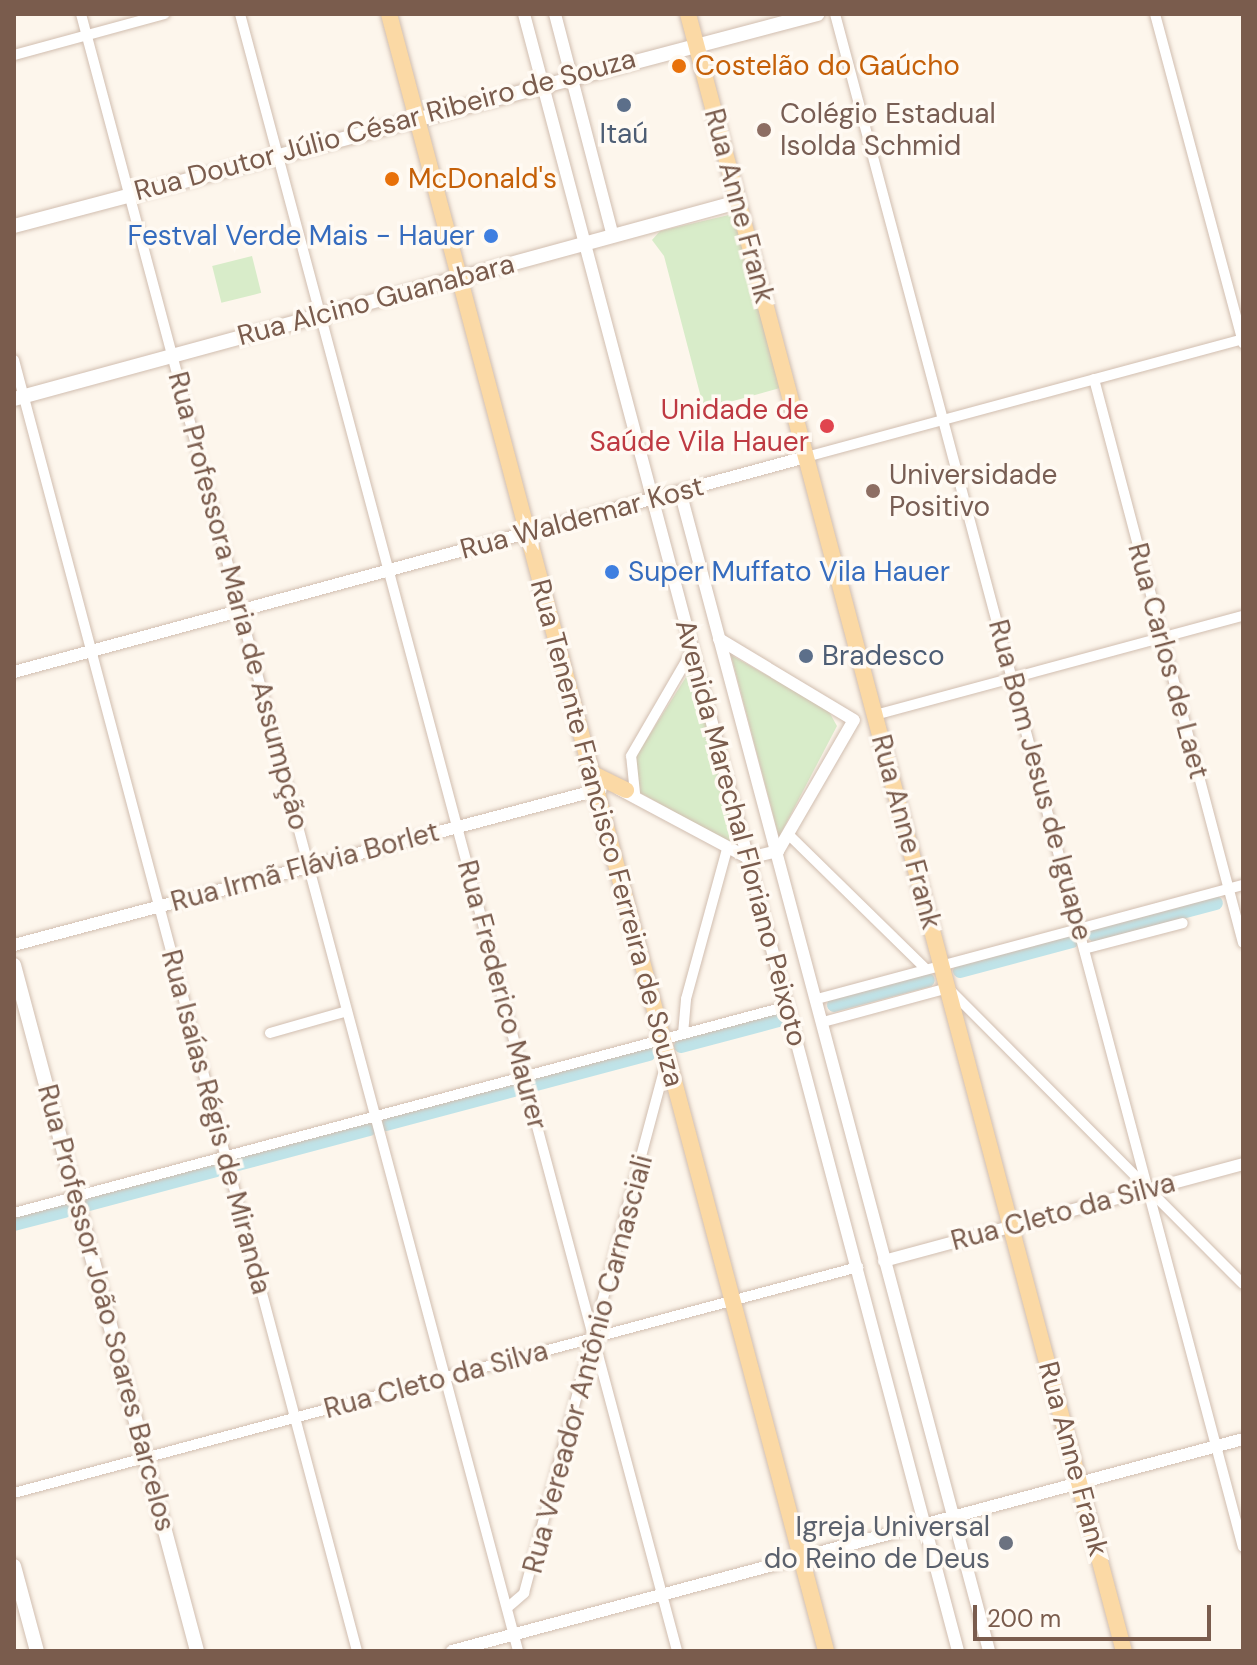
<!DOCTYPE html>
<html>
<head>
<meta charset="utf-8">
<style>
	body { margin:0 }
	#map { position:relative; width:1257px; height:1665px; overflow:hidden; background:#fdf6ec; font-family:"DM Sans",sans-serif }
	div>[style] { position:absolute }
	[style*='--x'] { left:calc(var(--x)*1px); top:calc(var(--y)*1px); width:calc(var(--w)*1px); rotate:calc(var(--a)*1deg) }
	.green>* { inset:0; background:#d8ecc9; transform-origin:0 0 }
	.river>* { height:14px; margin:-7px; padding:0 7px; transform-origin:7px; border-radius:7px; background:#bfe3e8 }
	.roads { filter:drop-shadow(0 0 2px #d1beb0) drop-shadow(0 0 2px #d1beb0) }
	.minor>* { height:10px; margin:-5px; padding:0 5px; transform-origin:5px; border-radius:5px; background:#fff }
	.tertiary>* { height:12px; margin:-6px; padding:0 6px; transform-origin:6px; border-radius:6px; background:#fff }
	.secondary>* { height:14px; margin:-7px; padding:0 7px; transform-origin:7px; border-radius:7px; background:#fff }
	.primary>* { height:16px; margin:-8px; padding:0 8px; transform-origin:8px; border-radius:8px; background:#fbd9a5 }
	.dots>* { width:22px; height:22px; translate:-50% -50%; box-sizing:border-box; border:4px solid #fffaf3; border-radius:50% }
	span { translate:-50% -50%; white-space:nowrap; text-align:center; line-height:1.15; -webkit-text-stroke:7px #fffaf3; paint-order:stroke }
	.food-label { font-size:28px; color:#c56008 }
	.left { translate:0 -50%; text-align:left }
	.education-label { font-size:28px; color:#785e54 }
	.street-label { font-size:28px; color:#7a5c4d }
	.service-label { font-size:28px; color:#4e5e75 }
	.shop-label { font-size:28px; color:#366cbe }
	.right { translate:-100% -50%; text-align:right }
	.health-label { font-size:28px; color:#be3a42 }
	.worship-label { font-size:28px; color:#5b616d }
	.frame { position:absolute; inset:0; border:16px solid #7a5c4d; pointer-events:none }
	.scale { position:absolute; left:973px; top:1605px; width:238px; height:36px; box-sizing:border-box; border:4px solid #7a5c4d; border-top:0; padding-left:10px; font-size:24px; line-height:28px; white-space:nowrap; color:#7a5c4d; -webkit-text-stroke:6px #fffaf3; paint-order:stroke }
</style>
</head>
<body>
<div id="map">
	<div class="green">
		<i style="clip-path:polygon(733px 214px,780px 388px,704px 409px,664px 256px,652px 240px,660px 231px)"></i>
		<i style="left:252px;top:256px;width:38px;height:41px;rotate:76deg"></i>
		<i style="clip-path:polygon(731px 655px,828px 710px,837px 726px,779px 837px)"></i>
		<i style="clip-path:polygon(693px 666px,740px 845px,737px 847px,637px 791px,633px 761px)"></i>
	</div>
	<div class="river">
		<i style="--x:1095;--y:935;--w:125;--a:-14.8"></i>
		<i style="--x:960;--y:971;--w:116;--a:-15"></i>
		<i style="--x:834;--y:1005;--w:97;--a:-14.9"></i>
		<i style="--x:681;--y:1046;--w:101;--a:-14.9"></i>
		<i style="--x:386;--y:1124;--w:272;--a:-14.9"></i>
		<i style="--x:234;--y:1165;--w:140;--a:-14.9"></i>
		<i style="--x:89;--y:1204;--w:132;--a:-14.9"></i>
		<i style="--x:14;--y:1224;--w:52;--a:-14.6"></i>
	</div>
	<div class="roads">
		<div class="minor">
			<i style="--x:81;--y:14;--w:1694;--a:75.05"></i>
			<i style="--x:240;--y:14;--w:1694;--a:75.05"></i>
			<i style="--x:835;--y:14;--w:1586;--a:75.1"></i>
			<i style="--x:1155;--y:14;--w:341;--a:75"></i>
			<i style="--x:14;--y:55;--w:156;--a:-15.2"></i>
			<i style="--x:14;--y:360;--w:1336;--a:75.12"></i>
			<i style="--x:1094;--y:379;--w:583;--a:75.2"></i>
			<i style="--x:806;--y:457;--w:453;--a:-15.1"></i>
			<i style="--x:875;--y:715;--w:381;--a:-15.1"></i>
			<i style="--x:635;--y:793;--w:37;--a:-96"></i>
			<i style="--x:631;--y:756;--w:124;--a:-59.9"></i>
			<i style="--x:788;--y:834;--w:193;--a:44.4"></i>
			<i style="--x:1084;--y:949;--w:102;--a:-14.7"></i>
			<i style="--x:817;--y:999;--w:441;--a:-15"></i>
			<i style="--x:823;--y:1022;--w:130;--a:-15.2"></i>
			<i style="--x:948;--y:988;--w:418;--a:45.1"></i>
			<i style="--x:270;--y:1033;--w:80;--a:-15.9"></i>
			<i style="--x:683;--y:1034;--w:35;--a:-85"></i>
			<i style="--x:686;--y:999;--w:156;--a:-74.7"></i>
			<i style="--x:14;--y:1213;--w:801;--a:-14.97"></i>
			<i style="--x:14;--y:1493;--w:874;--a:-14.99"></i>
			<i style="--x:507;--y:1608;--w:23;--a:-41"></i>
			<i style="--x:524;--y:1593;--w:549;--a:-75"></i>
		</div>
		<div class="tertiary">
			<i style="--x:524;--y:14;--w:1694;--a:75.15"></i>
			<i style="--x:555;--y:14;--w:229;--a:75.4"></i>
			<i style="--x:680;--y:491;--w:1200;--a:75.08"></i>
			<i style="--x:719;--y:639;--w:157;--a:31"></i>
			<i style="--x:14;--y:672;--w:821;--a:-15.19"></i>
			<i style="--x:619;--y:789;--w:146;--a:28.1"></i>
			<i style="--x:748;--y:858;--w:31;--a:-13"></i>
			<i style="--x:778;--y:851;--w:151;--a:-59.9"></i>
			<i style="--x:14;--y:945;--w:607;--a:-14.88"></i>
			<i style="--x:884;--y:1261;--w:372;--a:-15.1"></i>
			<i style="--x:452;--y:1651;--w:819;--a:-15"></i>
		</div>
		<div class="secondary">
			<i style="--x:14;--y:226;--w:831;--a:-14.79"></i>
			<i style="--x:14;--y:399;--w:750;--a:-15.22"></i>
			<i style="--x:14;--y:965;--w:710;--a:75.06"></i>
			<i style="--x:14;--y:1566;--w:88;--a:74.9"></i>
		</div>
		<div class="primary">
			<i style="--x:389;--y:14;--w:1694;--a:75.05"></i>
			<i style="--x:688;--y:14;--w:1694;--a:75.09"></i>
			<i style="--x:591;--y:773;--w:39;--a:26"></i>
		</div>
	</div>
	<div class="dots">
		<i style="left:679px;top:66px;background:#e8710a"></i>
		<i style="left:624px;top:105px;background:#5c6f8a"></i>
		<i style="left:764px;top:130px;background:#8d6e63"></i>
		<i style="left:392px;top:179px;background:#e8710a"></i>
		<i style="left:491px;top:236px;background:#3f7fe0"></i>
		<i style="left:827px;top:426px;background:#e0444e"></i>
		<i style="left:873px;top:491px;background:#8d6e63"></i>
		<i style="left:612px;top:572px;background:#3f7fe0"></i>
		<i style="left:806px;top:656px;background:#5c6f8a"></i>
		<i style="left:1006px;top:1543px;background:#6b7280"></i>
	</div>
	<div class="food-label">
		<span class="left" style="left:695px;top:66px">Costelão do Gaúcho</span>
		<span class="left" style="left:408px;top:179px">McDonald's</span>
	</div>
	<div class="education-label">
		<span class="left" style="left:780px;top:130px">Colégio Estadual<br>Isolda Schmid</span>
		<span class="left" style="left:889px;top:491px">Universidade<br>Positivo</span>
	</div>
	<div class="street-label">
		<span style="left:385px;top:125px;rotate:-15deg">Rua Doutor Júlio César Ribeiro de Souza</span>
		<span style="left:739px;top:206px;rotate:75deg">Rua Anne Frank</span>
		<span style="left:376px;top:300px;rotate:-15deg">Rua Alcino Guanabara</span>
		<span style="left:582px;top:518px;rotate:-15deg">Rua Waldemar Kost</span>
		<span style="left:238px;top:601px;rotate:75deg">Rua Professora Maria de Assumpção</span>
		<span style="left:1168px;top:661px;rotate:75deg">Rua Carlos de Laet</span>
		<span style="left:1040px;top:780px;rotate:75deg">Rua Bom Jesus de Iguape</span>
		<span style="left:906px;top:832px;rotate:75deg">Rua Anne Frank</span>
		<span style="left:607px;top:833px;rotate:75deg">Rua Tenente Francisco Ferreira de Souza</span>
		<span style="left:741px;top:833px;rotate:75deg">Avenida Marechal Floriano Peixoto</span>
		<span style="left:305px;top:867px;rotate:-15deg">Rua Irmã Flávia Borlet</span>
		<span style="left:502px;top:995px;rotate:75deg">Rua Frederico Maurer</span>
		<span style="left:216px;top:1122px;rotate:75deg">Rua Isaías Régis de Miranda</span>
		<span style="left:1063px;top:1212px;rotate:-15deg">Rua Cleto da Silva</span>
		<span style="left:106px;top:1308px;rotate:75deg">Rua Professor João Soares Barcelos</span>
		<span style="left:588px;top:1364px;rotate:-75deg">Rua Vereador Antônio Carnasciali</span>
		<span style="left:436px;top:1380px;rotate:-15deg">Rua Cleto da Silva</span>
		<span style="left:1073px;top:1459px;rotate:75deg">Rua Anne Frank</span>
	</div>
	<div class="service-label">
		<span style="left:624px;top:134px">Itaú</span>
		<span class="left" style="left:822px;top:656px">Bradesco</span>
	</div>
	<div class="shop-label">
		<span class="right" style="left:475px;top:236px">Festval Verde Mais - Hauer</span>
		<span class="left" style="left:628px;top:572px">Super Muffato Vila Hauer</span>
	</div>
	<div class="health-label">
		<span class="right" style="left:809px;top:426px">Unidade de<br>Saúde Vila Hauer</span>
	</div>
	<div class="worship-label">
		<span class="right" style="left:990px;top:1543px">Igreja Universal<br>do Reino de Deus</span>
	</div>
	<div class="frame"></div>
	<div class="scale">200 m</div>
</div>
</body>
</html>
